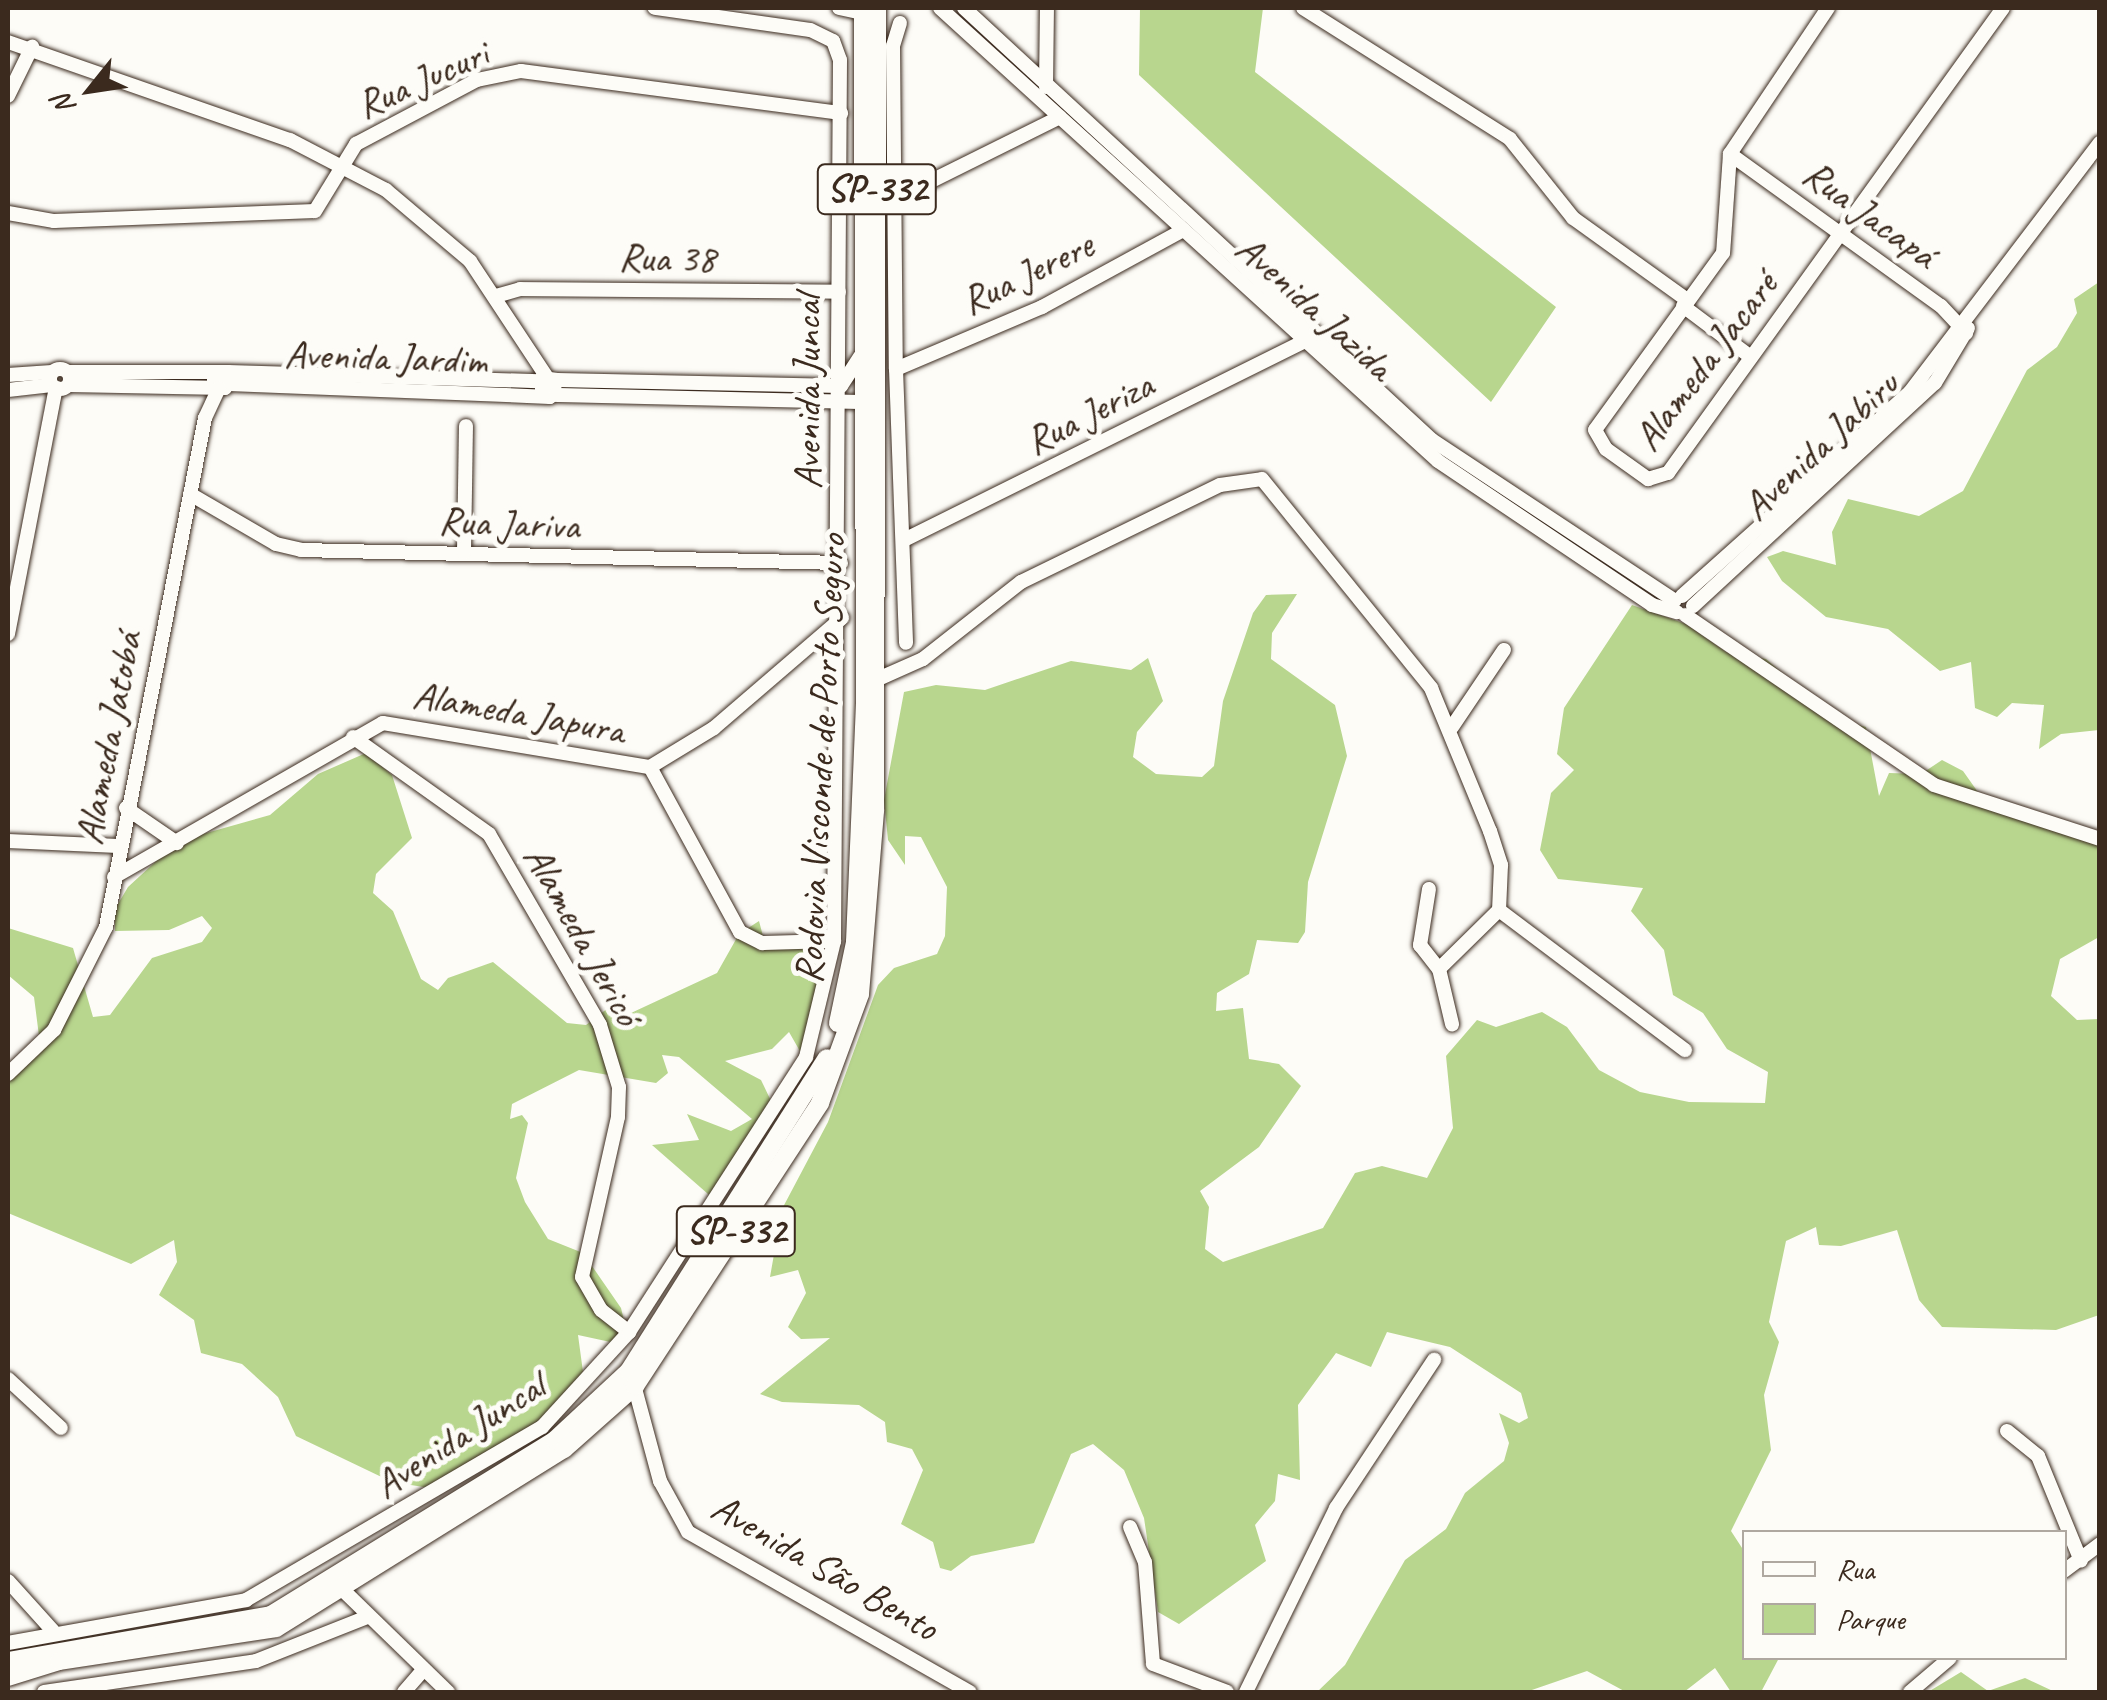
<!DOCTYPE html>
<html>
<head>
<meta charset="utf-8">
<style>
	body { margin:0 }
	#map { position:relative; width:2107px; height:1700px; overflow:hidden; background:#fdfcf7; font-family:Caveat,sans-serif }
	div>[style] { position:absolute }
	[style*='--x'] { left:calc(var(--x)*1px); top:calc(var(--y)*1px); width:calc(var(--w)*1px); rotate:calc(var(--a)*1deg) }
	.green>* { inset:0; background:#b8d68e }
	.roads { filter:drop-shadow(0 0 2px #3b2a1e) drop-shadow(0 0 2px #3b2a1e) }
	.minor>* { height:14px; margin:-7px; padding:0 7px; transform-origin:7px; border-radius:7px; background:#fdfcf7 }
	.minor>.ring { margin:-7px; padding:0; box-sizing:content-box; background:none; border:14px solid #fdfcf7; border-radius:50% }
	.major>* { height:18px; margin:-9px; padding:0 9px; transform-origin:9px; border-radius:9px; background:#fdfcf7 }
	span { translate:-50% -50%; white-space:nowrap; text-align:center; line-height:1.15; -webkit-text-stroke:10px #fdfcf7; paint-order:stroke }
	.shield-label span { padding:2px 8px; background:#fdfcf7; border:2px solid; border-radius:8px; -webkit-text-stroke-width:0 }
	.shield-label { font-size:38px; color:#3b2a1e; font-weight:700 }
	.street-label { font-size:40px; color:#3b2a1e }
	.frame { position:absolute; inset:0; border:10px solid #3b2a1e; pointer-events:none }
	.legend { position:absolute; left:1742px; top:1530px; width:325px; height:130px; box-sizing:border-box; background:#fdfcf7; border:2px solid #afa8a0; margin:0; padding:12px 18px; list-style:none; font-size:30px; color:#3b2a1e }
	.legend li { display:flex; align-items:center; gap:20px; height:50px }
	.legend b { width:50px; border:2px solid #afa8a0 }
	.north { position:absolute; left:40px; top:40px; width:100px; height:100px; -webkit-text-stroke:8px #fdfcf7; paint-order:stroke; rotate:240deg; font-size:28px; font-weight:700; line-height:40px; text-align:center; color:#3b2a1e }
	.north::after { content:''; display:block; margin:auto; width:35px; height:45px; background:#3b2a1e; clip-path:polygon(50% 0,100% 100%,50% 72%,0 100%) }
</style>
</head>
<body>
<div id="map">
	<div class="green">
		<i style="clip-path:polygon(1140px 8px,1263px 8px,1255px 72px,1556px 307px,1491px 402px,1139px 75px)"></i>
		<i style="clip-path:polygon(2099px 282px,2099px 730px,2061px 734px,2039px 749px,2044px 705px,2012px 703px,1997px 717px,1975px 708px,1971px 662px,1940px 671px,1888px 629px,1826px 617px,1782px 581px,1767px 557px,1783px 551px,1836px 565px,1832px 532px,1848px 499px,1919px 516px,1963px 491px,2027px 370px,2057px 347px,2077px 313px,2074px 299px)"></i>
		<i style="clip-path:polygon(1297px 594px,1272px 633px,1271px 659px,1335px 705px,1347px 756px,1308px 882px,1305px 932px,1298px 943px,1257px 940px,1249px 974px,1217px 993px,1216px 1011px,1243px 1008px,1249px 1059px,1279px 1064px,1301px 1086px,1259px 1147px,1200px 1191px,1209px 1207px,1205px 1249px,1223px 1262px,1323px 1228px,1355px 1173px,1382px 1166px,1427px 1178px,1453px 1128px,1446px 1056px,1477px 1020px,1496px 1027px,1542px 1012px,1567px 1027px,1599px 1070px,1640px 1092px,1689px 1102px,1765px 1103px,1768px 1072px,1727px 1049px,1703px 1013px,1673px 995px,1664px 950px,1631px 911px,1643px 888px,1558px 879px,1540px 850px,1551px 793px,1574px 770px,1557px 754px,1564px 708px,1632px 605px,1686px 624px,1726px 652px,1766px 659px,1834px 718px,1866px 727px,1879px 796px,1889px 773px,1921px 774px,1942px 760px,1963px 771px,1980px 795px,2099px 844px,2099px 937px,2060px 959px,2051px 996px,2077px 1020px,2099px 1019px,2099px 1315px,2056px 1330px,1942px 1327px,1919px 1300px,1897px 1230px,1841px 1246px,1819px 1245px,1816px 1227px,1786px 1241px,1769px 1322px,1779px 1342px,1764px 1395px,1771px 1450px,1731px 1531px,1744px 1551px,1744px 1658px,1779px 1658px,1761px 1692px,1731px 1692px,1715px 1668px,1684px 1692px,1626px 1692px,1587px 1671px,1526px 1692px,1317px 1692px,1345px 1665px,1405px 1560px,1446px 1529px,1465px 1493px,1504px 1461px,1509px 1443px,1499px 1413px,1519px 1423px,1528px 1418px,1521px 1393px,1450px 1347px,1387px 1332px,1371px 1367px,1336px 1353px,1298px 1405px,1300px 1480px,1278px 1474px,1275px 1501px,1255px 1525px,1266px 1561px,1179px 1624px,1158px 1612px,1144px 1518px,1124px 1470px,1093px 1444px,1071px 1454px,1034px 1543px,971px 1556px,951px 1571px,940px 1568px,933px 1542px,901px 1524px,923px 1470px,912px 1449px,887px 1442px,885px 1422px,859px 1405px,782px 1402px,760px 1394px,830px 1338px,801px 1339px,788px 1327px,806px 1293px,798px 1270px,770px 1277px,782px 1209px,828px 1122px,878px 985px,894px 968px,937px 954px,945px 936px,947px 887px,921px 837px,905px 836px,905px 865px,888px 840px,884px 800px,904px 692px,936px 685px,985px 690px,1071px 661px,1131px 670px,1148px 658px,1163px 701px,1137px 732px,1133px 757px,1156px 774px,1202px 777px,1214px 766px,1223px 701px,1253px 613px,1266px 595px)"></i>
		<i style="clip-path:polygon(366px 753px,392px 775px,412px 838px,376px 874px,373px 893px,393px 911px,421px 979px,438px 990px,448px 978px,493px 962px,567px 1023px,586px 1025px,608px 1008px,631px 1013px,717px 973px,739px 934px,759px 921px,764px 940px,807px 943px,824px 966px,801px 1053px,789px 1032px,772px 1049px,725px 1061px,761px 1080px,772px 1103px,716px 1201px,652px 1145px,699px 1140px,687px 1114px,731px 1131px,752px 1119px,679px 1057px,662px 1055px,668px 1073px,656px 1083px,579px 1070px,512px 1104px,510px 1119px,522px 1115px,528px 1123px,516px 1178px,525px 1202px,548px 1239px,583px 1253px,621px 1308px,627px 1333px,615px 1343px,578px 1335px,583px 1372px,544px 1421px,488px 1467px,436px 1489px,392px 1482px,296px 1436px,278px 1397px,242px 1364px,201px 1353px,194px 1320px,159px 1295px,177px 1262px,174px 1240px,131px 1264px,8px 1213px,8px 1070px,39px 1036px,34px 997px,8px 975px,8px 928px,73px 948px,93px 1017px,110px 1015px,152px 958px,202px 942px,212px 928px,202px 916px,169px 930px,115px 931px,115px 909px,128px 887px,178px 841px,270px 815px,318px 774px)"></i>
		<i style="clip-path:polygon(1961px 1672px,1988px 1691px,2025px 1678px,2055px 1692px,1928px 1692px)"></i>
	</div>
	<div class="roads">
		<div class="minor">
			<i style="--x:839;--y:8;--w:25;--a:12"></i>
			<i style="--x:940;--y:8;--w:673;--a:42.29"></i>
			<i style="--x:1438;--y:461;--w:258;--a:33.9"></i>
			<i style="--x:1652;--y:605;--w:26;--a:16"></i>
			<i style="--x:964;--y:8;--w:637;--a:42.71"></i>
			<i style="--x:1432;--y:440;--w:291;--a:33.5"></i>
			<i style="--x:1303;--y:8;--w:245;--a:32.3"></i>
			<i style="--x:1510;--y:139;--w:101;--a:51.4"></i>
			<i style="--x:1573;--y:218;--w:140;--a:35.7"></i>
			<i style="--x:1828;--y:8;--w:176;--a:123.9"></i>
			<i style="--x:1730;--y:154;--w:99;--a:94"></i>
			<i style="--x:1723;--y:253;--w:218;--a:125.9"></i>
			<i style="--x:1595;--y:430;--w:22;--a:60"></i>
			<i style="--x:1606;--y:449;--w:52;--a:35.5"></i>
			<i style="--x:1648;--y:479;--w:21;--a:-17"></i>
			<i style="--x:1668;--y:473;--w:573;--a:-54.23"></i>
			<i style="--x:900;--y:23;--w:24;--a:107"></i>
			<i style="--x:893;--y:46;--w:323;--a:89.5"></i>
			<i style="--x:896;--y:369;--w:274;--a:87.9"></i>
			<i style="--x:8;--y:42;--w:299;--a:19.2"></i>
			<i style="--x:290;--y:140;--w:108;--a:27.5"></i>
			<i style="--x:386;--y:190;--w:110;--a:40.2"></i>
			<i style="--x:470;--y:261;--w:138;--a:56.5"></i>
			<i style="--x:1046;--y:87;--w:79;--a:-89.3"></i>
			<i style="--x:8;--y:96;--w:55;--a:-63.9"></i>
			<i style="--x:1730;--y:154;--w:260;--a:35.8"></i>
			<i style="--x:1941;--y:306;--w:37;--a:47"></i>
			<i style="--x:895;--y:199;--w:184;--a:-26.4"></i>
			<i style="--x:8;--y:213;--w:47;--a:9.9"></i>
			<i style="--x:54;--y:221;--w:261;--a:-2.2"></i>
			<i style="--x:315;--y:211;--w:79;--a:-58.5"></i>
			<i style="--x:356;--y:144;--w:137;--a:-27.9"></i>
			<i style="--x:477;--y:80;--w:45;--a:-11.6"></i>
			<i style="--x:521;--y:71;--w:323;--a:7.5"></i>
			<i style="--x:496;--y:296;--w:25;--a:-16"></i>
			<i style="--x:520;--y:289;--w:319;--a:0.5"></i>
			<i style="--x:1683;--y:306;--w:85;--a:36.9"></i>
			<i class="ring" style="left:50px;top:369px;width:6px;height:6px"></i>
			<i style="--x:896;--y:369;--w:159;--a:-23"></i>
			<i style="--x:1042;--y:307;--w:161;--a:-28.6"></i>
			<i style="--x:68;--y:372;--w:146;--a:0"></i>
			<i style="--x:228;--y:372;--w:311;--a:1.7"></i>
			<i style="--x:8;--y:375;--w:44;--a:-3.9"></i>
			<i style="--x:557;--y:380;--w:284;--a:1.2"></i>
			<i style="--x:841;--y:386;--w:35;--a:-57"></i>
			<i style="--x:229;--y:384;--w:321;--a:2.3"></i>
			<i style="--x:550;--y:397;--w:18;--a:-68"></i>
			<i style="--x:557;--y:380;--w:15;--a:-172"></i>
			<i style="--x:542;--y:378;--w:16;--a:90"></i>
			<i style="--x:69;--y:385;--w:156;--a:1.1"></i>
			<i style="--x:225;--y:388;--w:16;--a:-79"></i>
			<i style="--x:228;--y:372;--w:14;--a:180"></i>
			<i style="--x:214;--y:372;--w:13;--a:90"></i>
			<i style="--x:8;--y:390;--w:44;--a:-6.5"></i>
			<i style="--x:555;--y:395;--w:308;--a:1.3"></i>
			<i style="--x:190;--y:494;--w:99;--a:30.2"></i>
			<i style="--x:276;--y:544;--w:26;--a:13"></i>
			<i style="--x:301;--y:550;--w:540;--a:1.38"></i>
			<i style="--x:904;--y:540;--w:445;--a:-26.4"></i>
			<i style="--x:464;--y:552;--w:126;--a:-89.1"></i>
			<i style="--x:1682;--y:596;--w:306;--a:-41.8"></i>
			<i style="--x:1910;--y:392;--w:313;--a:-52.7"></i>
			<i style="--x:1693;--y:606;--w:329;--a:-42.7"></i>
			<i style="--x:1935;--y:383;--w:64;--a:-59"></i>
			<i style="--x:1685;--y:615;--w:301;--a:34.3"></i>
			<i style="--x:1934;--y:785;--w:175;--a:18"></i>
			<i style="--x:8;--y:634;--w:251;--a:-79"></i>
			<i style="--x:878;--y:679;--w:49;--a:-24"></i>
			<i style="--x:923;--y:659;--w:125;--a:-38.2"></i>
			<i style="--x:1021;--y:582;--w:221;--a:-26"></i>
			<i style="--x:1220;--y:485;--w:42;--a:-8.1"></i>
			<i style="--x:1262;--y:479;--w:269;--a:51"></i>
			<i style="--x:1431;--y:688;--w:155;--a:67.6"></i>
			<i style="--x:1490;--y:831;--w:36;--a:72"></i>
			<i style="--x:1501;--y:865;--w:45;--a:92.5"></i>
			<i style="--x:1499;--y:910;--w:84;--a:135.5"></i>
			<i style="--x:1452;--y:727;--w:93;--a:-56"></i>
			<i style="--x:353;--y:737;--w:167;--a:35.5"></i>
			<i style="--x:489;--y:834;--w:221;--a:59.8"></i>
			<i style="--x:600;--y:1025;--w:65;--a:73"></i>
			<i style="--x:619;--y:1087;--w:30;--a:92"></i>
			<i style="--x:618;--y:1117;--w:164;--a:102.7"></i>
			<i style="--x:582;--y:1277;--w:38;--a:60"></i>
			<i style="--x:601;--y:1310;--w:36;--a:38"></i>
			<i style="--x:650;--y:767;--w:188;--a:61.4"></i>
			<i style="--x:740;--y:932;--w:25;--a:27"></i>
			<i style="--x:762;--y:943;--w:72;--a:-1.6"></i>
			<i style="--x:126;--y:808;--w:62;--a:34.5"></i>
			<i style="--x:8;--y:841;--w:110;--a:2.6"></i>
			<i style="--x:114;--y:877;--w:310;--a:-29.8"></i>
			<i style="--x:383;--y:723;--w:271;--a:9.4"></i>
			<i style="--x:650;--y:767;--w:75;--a:-31.4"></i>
			<i style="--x:714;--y:728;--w:169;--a:-40.7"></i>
			<i style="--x:1429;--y:889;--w:57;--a:99.1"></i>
			<i style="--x:1420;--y:945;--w:31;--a:52"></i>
			<i style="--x:1439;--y:969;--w:57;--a:76.7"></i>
			<i style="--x:1499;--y:910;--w:233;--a:37"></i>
			<i style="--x:8;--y:1074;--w:64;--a:-43.7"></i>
			<i style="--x:54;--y:1030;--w:115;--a:-63.2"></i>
			<i style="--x:106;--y:927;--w:519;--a:-78.99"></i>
			<i style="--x:205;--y:418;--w:33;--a:-65"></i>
			<i style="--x:8;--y:1379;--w:72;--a:42.8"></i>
			<i style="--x:633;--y:1381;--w:104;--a:74.9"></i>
			<i style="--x:660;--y:1481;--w:58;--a:61.2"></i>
			<i style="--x:688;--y:1532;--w:324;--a:29.6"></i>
			<i style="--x:2007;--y:1431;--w:40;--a:39"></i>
			<i style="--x:2038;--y:1456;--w:113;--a:67.7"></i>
			<i style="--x:1130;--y:1527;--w:38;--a:67"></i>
			<i style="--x:1145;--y:1562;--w:102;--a:85.5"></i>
			<i style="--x:1153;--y:1664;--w:79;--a:20.7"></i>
			<i style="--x:2064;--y:1571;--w:45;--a:-36.9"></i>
			<i style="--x:8;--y:1581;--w:67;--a:48"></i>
			<i style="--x:345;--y:1592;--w:144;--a:44.2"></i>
			<i style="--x:8;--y:1643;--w:242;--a:-10.2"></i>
			<i style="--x:246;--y:1600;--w:343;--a:-30.3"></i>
			<i style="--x:542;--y:1427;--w:129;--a:-47.5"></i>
			<i style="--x:629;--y:1332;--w:327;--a:-57.2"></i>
			<i style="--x:806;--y:1057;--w:119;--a:-76.4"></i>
			<i style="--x:834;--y:941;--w:881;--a:-89.61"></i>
			<i style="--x:840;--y:60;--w:20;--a:-110"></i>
			<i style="--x:833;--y:41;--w:25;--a:-154"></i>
			<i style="--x:810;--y:30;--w:157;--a:-171.9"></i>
			<i style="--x:44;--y:1692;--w:214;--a:-8.3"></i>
			<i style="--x:256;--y:1661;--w:119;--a:-21.6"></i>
			<i style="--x:404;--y:1692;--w:29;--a:-49"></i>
			<i style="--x:1246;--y:1692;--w:205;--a:-63.9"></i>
			<i style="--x:1336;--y:1508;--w:178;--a:-56.5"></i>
			<i style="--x:1910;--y:1692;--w:52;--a:-40.4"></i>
		</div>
		<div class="major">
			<i style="--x:838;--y:1023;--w:83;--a:-78.1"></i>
			<i style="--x:855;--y:942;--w:238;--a:-87.6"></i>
			<i style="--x:865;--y:704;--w:696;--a:-90.16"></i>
			<i style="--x:8;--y:1661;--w:267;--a:-9.9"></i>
			<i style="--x:271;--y:1615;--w:334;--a:-31.6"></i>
			<i style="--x:555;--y:1440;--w:101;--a:-43"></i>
			<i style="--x:629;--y:1371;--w:370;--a:-57.7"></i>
			<i style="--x:8;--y:1677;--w:53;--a:-17.4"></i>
			<i style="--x:59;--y:1661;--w:219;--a:-8.6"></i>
			<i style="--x:276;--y:1628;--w:339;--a:-31.9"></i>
			<i style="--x:564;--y:1449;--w:95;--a:-41.6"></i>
			<i style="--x:635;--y:1386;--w:338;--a:-56.8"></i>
			<i style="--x:820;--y:1103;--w:116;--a:-69.8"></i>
			<i style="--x:860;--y:994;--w:185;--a:-85.3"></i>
			<i style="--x:875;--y:810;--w:802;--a:-89.86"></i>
		</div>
	</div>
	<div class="shield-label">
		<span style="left:877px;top:189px">SP-332</span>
		<span style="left:736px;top:1231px">SP-332</span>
	</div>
	<div class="street-label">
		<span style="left:422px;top:79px;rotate:-24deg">Rua Jucuri</span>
		<span style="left:1870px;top:214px;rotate:36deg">Rua Jacapá</span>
		<span style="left:667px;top:258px;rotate:1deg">Rua 38</span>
		<span style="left:1027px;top:273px;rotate:-26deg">Rua Jerere</span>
		<span style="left:1315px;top:307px;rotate:42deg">Avenida Jazida</span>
		<span style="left:386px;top:357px;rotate:2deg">Avenida Jardim</span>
		<span style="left:1705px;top:361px;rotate:-53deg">Alameda Jacaré</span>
		<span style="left:807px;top:392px;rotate:-90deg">Avenida Juncal</span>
		<span style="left:1089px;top:413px;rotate:-27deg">Rua Jeriza</span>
		<span style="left:1820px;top:445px;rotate:-43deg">Avenida Jabiru</span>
		<span style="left:509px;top:523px;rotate:2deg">Rua Jariva</span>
		<span style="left:519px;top:712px;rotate:10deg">Alameda Japura</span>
		<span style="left:108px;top:738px;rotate:-79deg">Alameda Jatobá</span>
		<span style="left:820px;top:759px;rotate:-87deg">Rodovia Visconde de Porto Seguro</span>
		<span style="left:583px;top:935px;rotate:61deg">Alameda Jericó</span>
		<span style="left:459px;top:1435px;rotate:-33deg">Avenida Juncal</span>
		<span style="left:825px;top:1567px;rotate:30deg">Avenida São Bento</span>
	</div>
	<div class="frame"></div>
	<ul class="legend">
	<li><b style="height:12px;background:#fdfcf7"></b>Rua</li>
	<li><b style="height:28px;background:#b8d68e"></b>Parque</li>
	</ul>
	<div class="north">N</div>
</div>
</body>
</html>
